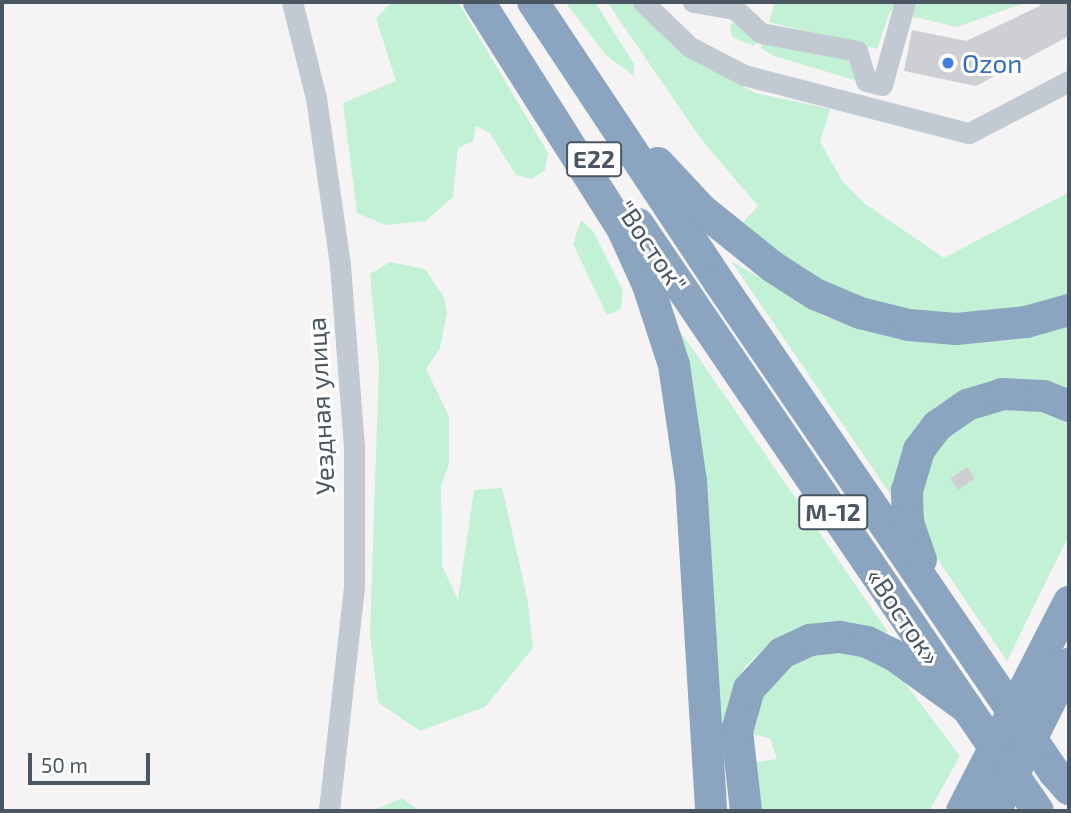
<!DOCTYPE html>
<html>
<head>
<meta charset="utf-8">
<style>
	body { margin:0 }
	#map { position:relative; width:1071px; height:813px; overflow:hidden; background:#f5f3f3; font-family:"Exo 2",sans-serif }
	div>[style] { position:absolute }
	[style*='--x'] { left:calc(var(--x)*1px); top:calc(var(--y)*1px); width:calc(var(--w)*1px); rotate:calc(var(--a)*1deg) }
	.green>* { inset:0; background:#c3f1d5 }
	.building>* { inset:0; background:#cdcfd5; transform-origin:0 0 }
	.minor>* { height:21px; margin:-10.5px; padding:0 10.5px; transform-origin:10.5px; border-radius:10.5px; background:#c1cad2 }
	.highway>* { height:32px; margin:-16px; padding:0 16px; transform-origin:16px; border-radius:16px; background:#8ba5c1 }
	.dots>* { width:19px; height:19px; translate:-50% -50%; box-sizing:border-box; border:4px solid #fff; border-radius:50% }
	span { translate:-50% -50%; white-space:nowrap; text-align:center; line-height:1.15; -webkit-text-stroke:6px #fff; paint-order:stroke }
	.shield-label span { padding:2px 5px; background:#fff; border:2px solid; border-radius:5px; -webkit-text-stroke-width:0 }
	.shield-label { font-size:24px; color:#4a5661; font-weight:700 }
	.shop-label { font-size:26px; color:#366cbe }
	.left { translate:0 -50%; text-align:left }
	.street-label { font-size:26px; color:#4a5661 }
	.frame { position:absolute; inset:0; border:4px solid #4a5661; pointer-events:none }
	.scale { position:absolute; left:28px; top:753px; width:122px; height:32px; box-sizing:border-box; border:4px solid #4a5661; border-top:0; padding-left:9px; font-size:21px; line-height:24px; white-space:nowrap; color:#4a5661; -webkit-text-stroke:5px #fff; paint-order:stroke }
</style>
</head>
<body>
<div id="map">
	<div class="green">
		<i style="clip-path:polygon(392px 2px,458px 2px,548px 153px,545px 170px,532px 179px,516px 175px,490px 133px,476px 126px,473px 141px,458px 148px,453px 197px,426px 221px,385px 225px,357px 213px,343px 103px,396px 81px,376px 18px)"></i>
		<i style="clip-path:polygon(565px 2px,595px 2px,634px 64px,634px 76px,606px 55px)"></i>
		<i style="clip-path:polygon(607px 2px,635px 2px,695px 60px,755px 93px,830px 109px,820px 142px,843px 182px,864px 203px,944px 258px,1069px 192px,1069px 297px,1035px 309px,942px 318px,853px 301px,738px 228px,758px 206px,701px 139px)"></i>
		<i style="clip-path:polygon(775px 2px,1027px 2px,957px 27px,890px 11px,877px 49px,769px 22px)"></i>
		<i style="clip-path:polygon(735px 20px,757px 40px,754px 46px,732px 37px,730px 25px)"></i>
		<i style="clip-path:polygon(761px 43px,849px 54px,861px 82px,774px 56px,762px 49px)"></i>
		<i style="clip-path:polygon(581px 220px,593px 231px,623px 291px,621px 309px,607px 315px,573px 244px)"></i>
		<i style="clip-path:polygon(731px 261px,826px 317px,893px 338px,967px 344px,1013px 340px,1069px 326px,1069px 393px,1044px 383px,902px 454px,893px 498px)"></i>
		<i style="clip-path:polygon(390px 262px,425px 269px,444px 297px,447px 313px,440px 348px,426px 369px,449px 416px,449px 464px,441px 485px,442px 566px,458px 600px,474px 490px,502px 488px,527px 597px,533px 648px,485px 707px,420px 731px,378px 702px,370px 635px,379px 366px,370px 274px)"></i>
		<i style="clip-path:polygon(680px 331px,888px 632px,775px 641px,765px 648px,745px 667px,730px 698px,724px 722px,724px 765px,690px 380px)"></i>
		<i style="clip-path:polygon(1026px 406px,1069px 424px,1069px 535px,1007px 661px,930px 548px,923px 533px,920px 492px,938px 445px,975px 415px)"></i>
		<i style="clip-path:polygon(829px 650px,867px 656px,901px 678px,960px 756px,929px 811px,758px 811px,750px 763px,777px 759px,770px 738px,750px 734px,758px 700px,786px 665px)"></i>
		<i style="clip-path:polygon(402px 798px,420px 811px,372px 811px)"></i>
	</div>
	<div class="building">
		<i style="clip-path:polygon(1038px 2px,1069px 2px,1069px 36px,976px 86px,904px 71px,912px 30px,966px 41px,1040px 6px)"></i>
		<i style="left:967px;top:467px;width:14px;height:20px;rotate:56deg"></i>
	</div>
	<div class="minor">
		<i style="--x:292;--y:2;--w:99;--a:76"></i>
		<i style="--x:316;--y:98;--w:169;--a:81.8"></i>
		<i style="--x:340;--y:265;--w:181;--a:85.6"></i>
		<i style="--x:354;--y:445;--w:142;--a:90"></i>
		<i style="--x:354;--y:587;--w:225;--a:96.4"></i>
		<i style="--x:643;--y:2;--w:65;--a:43.8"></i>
		<i style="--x:690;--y:47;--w:61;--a:27.4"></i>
		<i style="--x:744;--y:75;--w:232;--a:14.5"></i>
		<i style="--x:969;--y:133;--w:113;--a:-27.5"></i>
		<i style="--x:693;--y:2;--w:43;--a:9.5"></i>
		<i style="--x:735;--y:9;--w:35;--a:43"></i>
		<i style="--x:761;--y:33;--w:98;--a:10.6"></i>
		<i style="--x:857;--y:51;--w:31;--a:73"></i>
		<i style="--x:866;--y:81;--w:16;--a:14"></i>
		<i style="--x:882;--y:85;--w:86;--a:-74.5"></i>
	</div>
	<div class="highway">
		<i style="--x:479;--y:2;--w:270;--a:57.7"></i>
		<i style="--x:623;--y:230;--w:60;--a:65.6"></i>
		<i style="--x:648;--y:285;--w:84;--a:72"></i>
		<i style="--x:674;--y:365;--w:117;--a:81.7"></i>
		<i style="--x:691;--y:481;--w:331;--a:86.5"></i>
		<i style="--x:533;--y:2;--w:336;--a:56.4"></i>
		<i style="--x:719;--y:282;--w:594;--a:55.64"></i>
		<i style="--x:1054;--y:772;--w:23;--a:49"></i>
		<i style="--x:658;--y:163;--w:64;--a:46.9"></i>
		<i style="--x:702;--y:210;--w:91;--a:38.8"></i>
		<i style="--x:773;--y:267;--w:50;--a:32.7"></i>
		<i style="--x:815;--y:294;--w:49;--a:22.9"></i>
		<i style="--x:860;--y:313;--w:50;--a:13.8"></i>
		<i style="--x:909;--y:325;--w:47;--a:4.9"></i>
		<i style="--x:956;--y:329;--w:70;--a:-5.7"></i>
		<i style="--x:1026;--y:322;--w:45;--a:-15.6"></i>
		<i style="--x:638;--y:224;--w:585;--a:55.79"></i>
		<i style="--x:921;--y:560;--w:39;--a:-109"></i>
		<i style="--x:908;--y:523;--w:32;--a:-92"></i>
		<i style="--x:907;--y:491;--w:43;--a:-73.7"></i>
		<i style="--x:919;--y:450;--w:30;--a:-53"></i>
		<i style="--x:937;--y:426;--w:37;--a:-35"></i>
		<i style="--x:967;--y:405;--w:37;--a:-17"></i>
		<i style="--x:1002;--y:394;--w:42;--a:2.7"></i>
		<i style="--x:1044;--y:396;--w:27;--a:22"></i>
		<i style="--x:746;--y:811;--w:81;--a:-96.4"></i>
		<i style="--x:737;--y:731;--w:44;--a:-74.1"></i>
		<i style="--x:749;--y:689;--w:49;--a:-47.5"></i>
		<i style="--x:782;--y:653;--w:31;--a:-25"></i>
		<i style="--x:810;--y:640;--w:30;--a:-6"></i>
		<i style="--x:840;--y:637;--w:27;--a:10"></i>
		<i style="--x:867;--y:642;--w:30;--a:26"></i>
		<i style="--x:894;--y:655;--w:90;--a:36"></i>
		<i style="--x:967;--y:708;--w:125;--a:55.4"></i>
		<i style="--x:962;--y:811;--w:235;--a:-62.9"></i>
		<i style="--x:995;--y:811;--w:165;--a:-63.3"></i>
	</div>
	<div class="dots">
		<i style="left:948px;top:63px;background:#3f7fe0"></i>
	</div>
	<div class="shield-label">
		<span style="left:594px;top:159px">E22</span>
		<span style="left:833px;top:512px">М-12</span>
	</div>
	<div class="shop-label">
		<span class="left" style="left:962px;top:63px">Ozon</span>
	</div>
	<div class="street-label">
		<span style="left:652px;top:246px;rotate:56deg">"Восток"</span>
		<span style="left:320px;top:406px;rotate:-93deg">Уездная улица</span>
		<span style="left:904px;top:616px;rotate:56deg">«Восток»</span>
	</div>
	<div class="frame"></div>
	<div class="scale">50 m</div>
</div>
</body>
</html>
